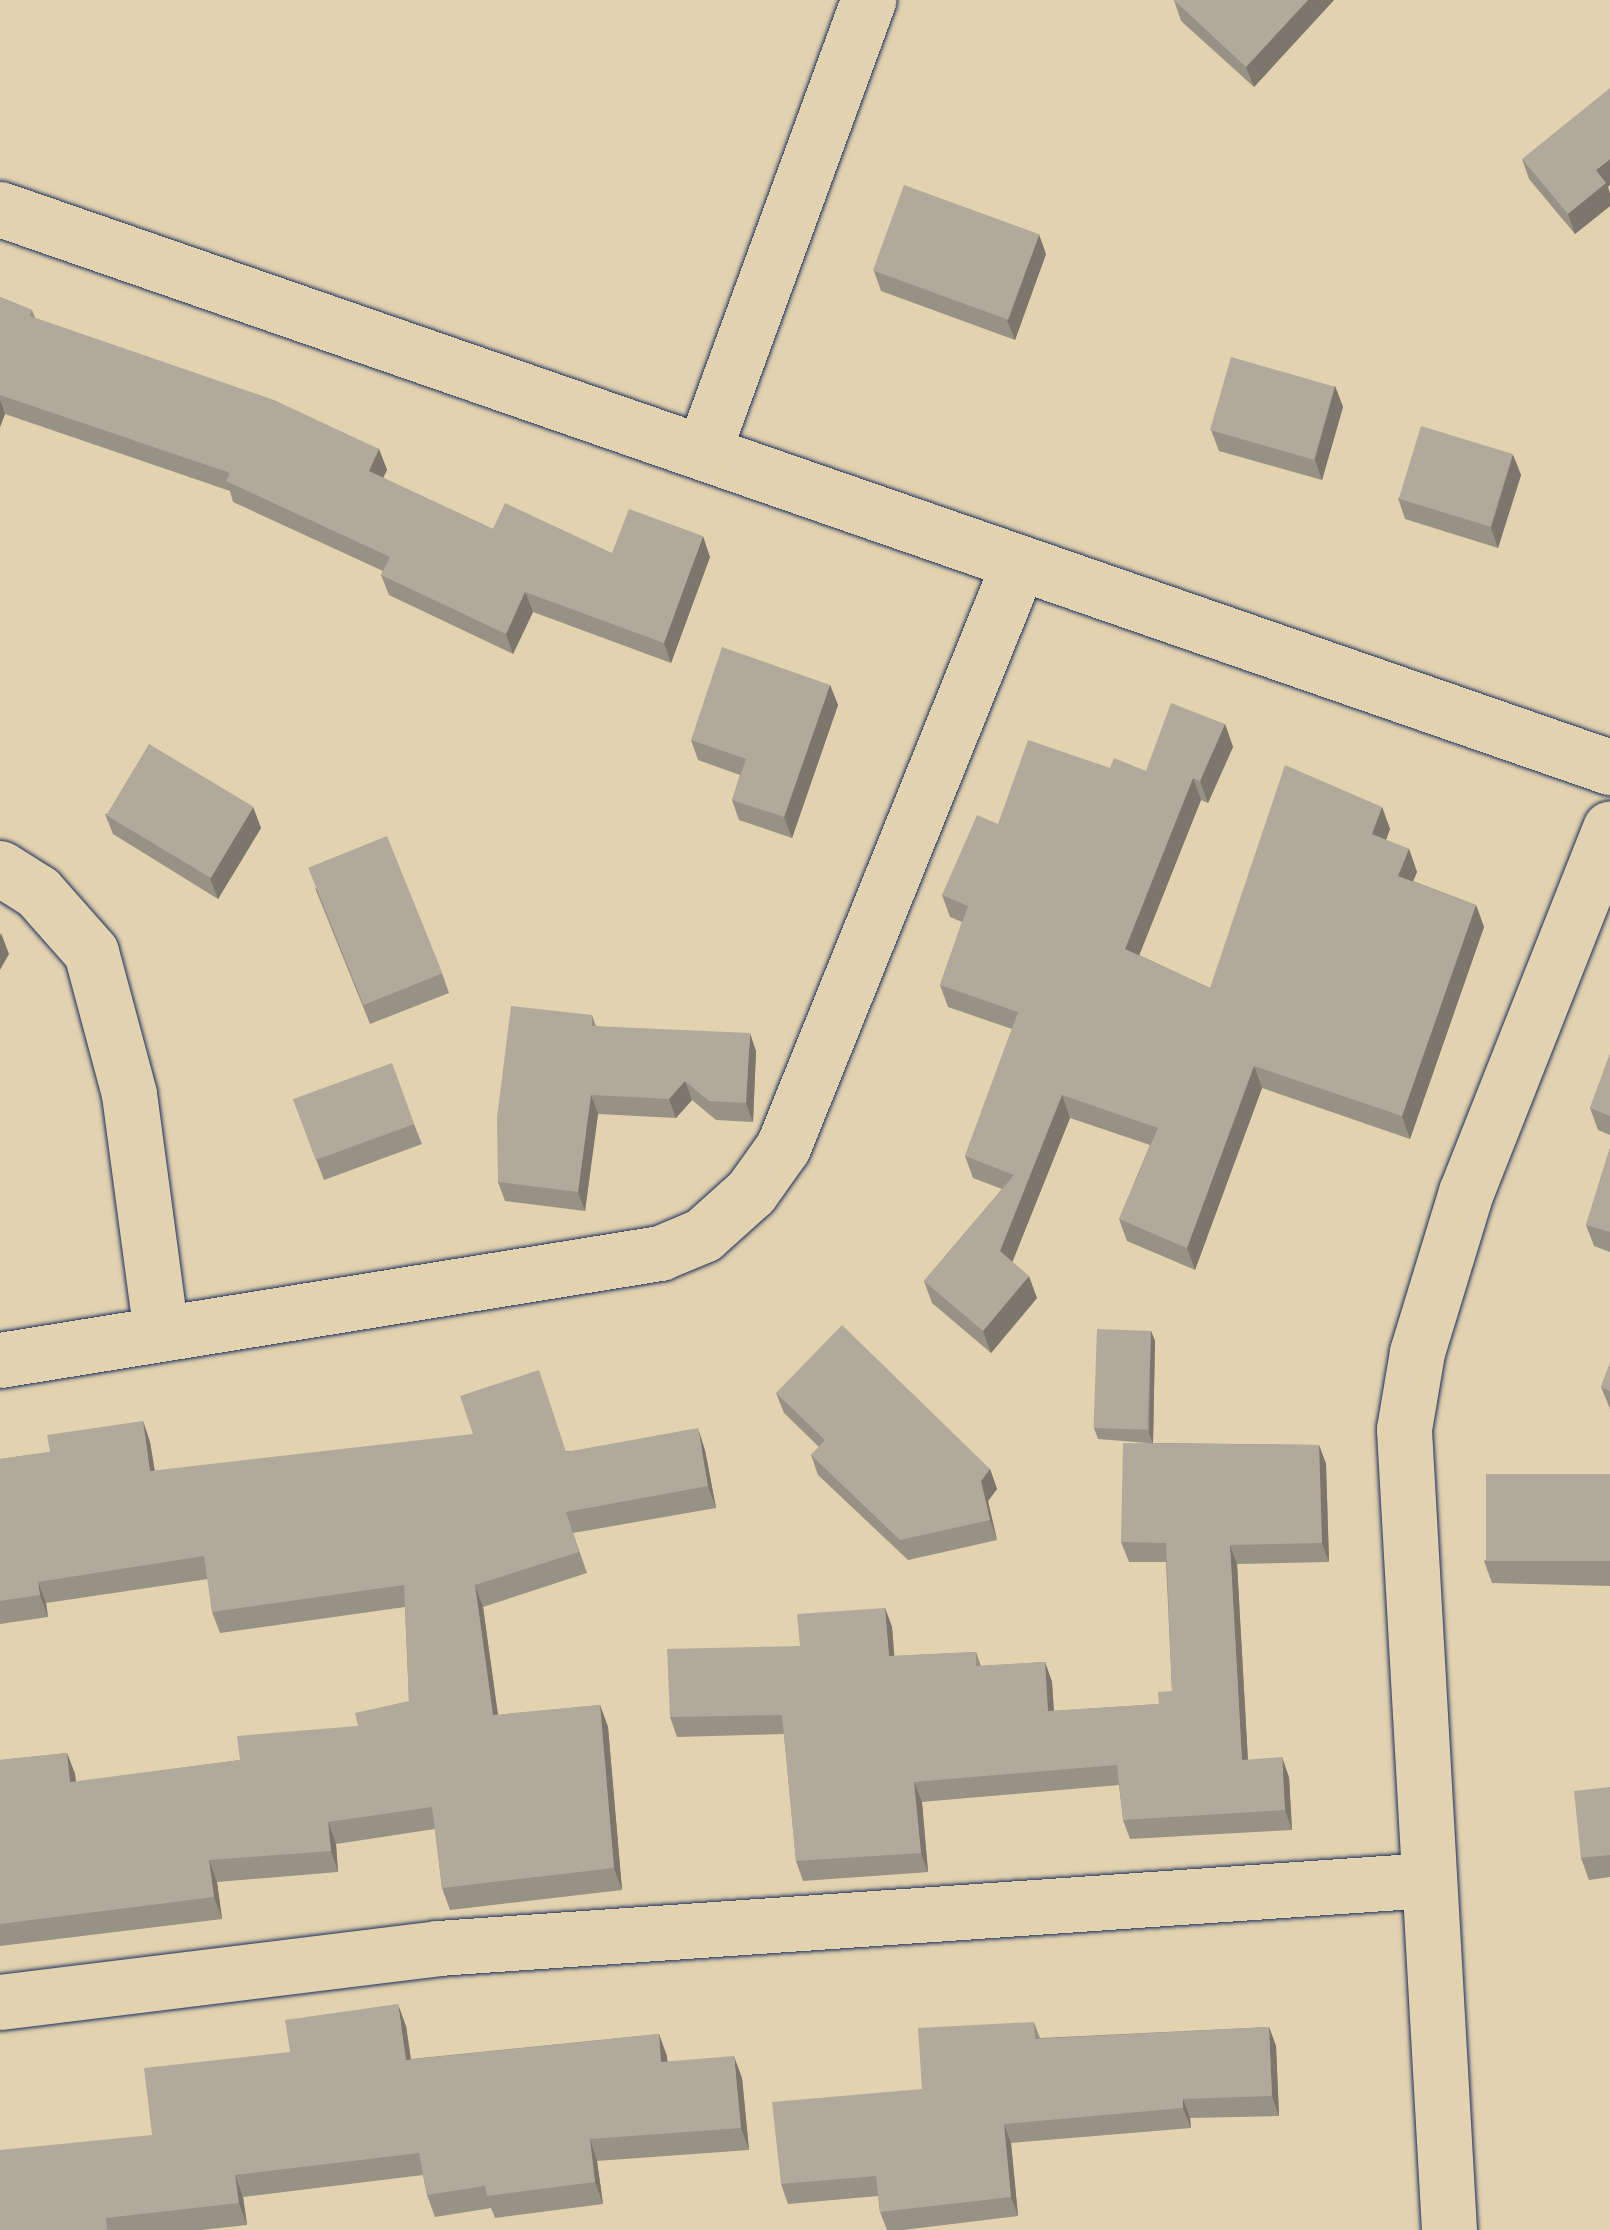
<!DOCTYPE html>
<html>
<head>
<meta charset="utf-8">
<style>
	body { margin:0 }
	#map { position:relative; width:1610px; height:2230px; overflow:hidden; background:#e3d2af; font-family:"Architects Daughter",sans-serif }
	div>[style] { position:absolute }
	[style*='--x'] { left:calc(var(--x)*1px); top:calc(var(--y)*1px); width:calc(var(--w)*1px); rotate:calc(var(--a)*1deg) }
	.roads { filter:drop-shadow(0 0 2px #1b2f5e) drop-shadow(0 0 2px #1b2f5e) }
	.minor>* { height:55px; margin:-27.5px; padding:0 27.5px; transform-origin:27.5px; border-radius:27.5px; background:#e3d2af }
	.wall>* { inset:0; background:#989185 }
	.shaded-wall>* { inset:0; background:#7c766c }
	.building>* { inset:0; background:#b1a99b; transform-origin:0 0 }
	span { translate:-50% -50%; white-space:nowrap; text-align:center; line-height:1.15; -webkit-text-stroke:10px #e3d2af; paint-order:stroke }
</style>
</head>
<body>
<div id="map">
	<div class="roads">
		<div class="minor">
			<i style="--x:0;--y:209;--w:1704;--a:19.12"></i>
			<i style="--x:704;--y:449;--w:478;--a:-69.9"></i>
			<i style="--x:0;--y:868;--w:45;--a:32.3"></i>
			<i style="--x:38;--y:892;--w:80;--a:48.5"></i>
			<i style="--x:91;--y:952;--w:147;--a:75"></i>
			<i style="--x:129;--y:1094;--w:241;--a:82.4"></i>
			<i style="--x:0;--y:1360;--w:669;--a:-9.21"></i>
			<i style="--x:660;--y:1253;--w:47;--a:-22.7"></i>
			<i style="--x:703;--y:1235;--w:64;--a:-41.9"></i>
			<i style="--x:751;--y:1192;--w:55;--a:-54.6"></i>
			<i style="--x:783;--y:1147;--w:628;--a:-68.01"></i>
			<i style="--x:0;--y:2002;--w:441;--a:-7"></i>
			<i style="--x:438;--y:1948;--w:993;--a:-3.93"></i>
			<i style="--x:1449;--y:2230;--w:802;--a:-93.22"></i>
			<i style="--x:1404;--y:1429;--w:78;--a:-80.4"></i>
			<i style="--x:1417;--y:1352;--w:167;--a:-73"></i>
			<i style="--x:1466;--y:1192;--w:391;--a:-68.4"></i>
		</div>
	</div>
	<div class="wall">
		<i style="clip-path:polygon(1174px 0,1334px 0,1254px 87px,1181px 21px)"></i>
		<i style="clip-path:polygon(1522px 159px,1608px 187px,1610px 194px,1610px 206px,1575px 234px,1529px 179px)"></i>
		<i style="clip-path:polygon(1046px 254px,1015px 340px,881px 291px,874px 271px)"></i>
		<i style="clip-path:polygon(0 297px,32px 310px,35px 318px,379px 449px,387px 470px,383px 478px,493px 529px,612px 553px,710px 557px,671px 663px,533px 612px,513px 654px,389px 595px,381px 575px,383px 571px,233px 502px,230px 491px,5px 414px,0 427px)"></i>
		<i style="clip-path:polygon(1335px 386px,1343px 407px,1322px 480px,1219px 451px,1211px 430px)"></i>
		<i style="clip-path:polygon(1513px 455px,1521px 475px,1498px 548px,1405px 519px,1398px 498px)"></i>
		<i style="clip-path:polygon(830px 685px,838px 705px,792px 838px,739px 820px,732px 800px,740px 775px,698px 760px,691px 740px)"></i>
		<i style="clip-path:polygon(1225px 724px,1233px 747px,1208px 803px,1201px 800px,1139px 955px,1210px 988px,1382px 807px,1390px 829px,1386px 840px,1409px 849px,1417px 872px,1413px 881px,1476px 905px,1484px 927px,1410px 1139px,1262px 1088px,1195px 1270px,1127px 1241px,1119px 1219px,1150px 1145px,1070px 1118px,1012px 1262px,1037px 1298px,991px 1353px,932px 1303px,924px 1281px,1002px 1189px,973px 1178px,965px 1156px,1012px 1029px,948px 1007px,940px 985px,962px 922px,950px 917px,942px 895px,998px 824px,1110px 768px,1146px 771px)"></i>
		<i style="clip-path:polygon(253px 807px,261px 828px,218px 899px,113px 834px,105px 814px)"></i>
		<i style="clip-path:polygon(315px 888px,442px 973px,449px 993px,370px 1024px)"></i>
		<i style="clip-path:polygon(592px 1015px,596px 1026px,756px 1051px,753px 1122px,716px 1120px,692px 1100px,676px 1118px,598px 1114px,585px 1211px,505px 1201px,498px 1182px)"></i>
		<i style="clip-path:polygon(1610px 1054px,1610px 1135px,1598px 1130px,1590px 1108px)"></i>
		<i style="clip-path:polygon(293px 1099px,414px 1124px,422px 1144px,324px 1180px)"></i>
		<i style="clip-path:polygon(1610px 1148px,1610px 1252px,1594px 1246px,1586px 1225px)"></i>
		<i style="clip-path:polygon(1151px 1331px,1155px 1341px,1153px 1443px,1319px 1445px,1326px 1464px,1329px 1562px,1237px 1564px,1248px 1760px,1289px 1777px,1292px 1830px,1130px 1839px,1123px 1820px,1119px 1785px,922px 1802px,928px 1872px,803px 1881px,796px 1861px,784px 1734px,677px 1737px,670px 1717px,800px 1646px,885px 1608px,892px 1627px,894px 1656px,976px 1652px,981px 1666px,1045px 1662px,1052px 1682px,1054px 1711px,1159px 1704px,1172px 1691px,1166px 1562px,1129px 1562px,1121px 1542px,1147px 1443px,1098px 1439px,1094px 1428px)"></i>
		<i style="clip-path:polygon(1610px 1363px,1610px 1409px,1601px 1387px)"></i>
		<i style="clip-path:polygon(776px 1393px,990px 1469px,997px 1489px,988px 1501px,997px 1540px,908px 1560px,818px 1475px,811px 1455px,819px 1447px,784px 1413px)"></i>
		<i style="clip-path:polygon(143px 1421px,150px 1442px,155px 1471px,567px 1451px,705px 1450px,716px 1508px,573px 1533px,587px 1573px,483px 1607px,498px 1715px,600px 1705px,608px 1727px,622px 1890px,450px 1910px,442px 1888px,435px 1829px,336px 1844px,338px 1872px,217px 1882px,222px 1919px,0 1946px,0 1760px,67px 1753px,75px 1774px,76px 1782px,240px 1760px,358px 1726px,409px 1701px,405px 1607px,220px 1633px,212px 1612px,208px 1579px,46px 1603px,48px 1617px,0 1624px,0 1459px,50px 1452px)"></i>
		<i style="clip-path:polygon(1610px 1474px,1610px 1586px,1492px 1583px,1484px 1561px)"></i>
		<i style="clip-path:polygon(1610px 1787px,1610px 1877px,1589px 1880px,1581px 1858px)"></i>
		<i style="clip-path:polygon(1034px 2022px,1040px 2038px,1269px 2027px,1276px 2046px,1279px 2116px,1190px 2118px,1191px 2128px,1011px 2143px,1018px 2216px,903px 2230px,887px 2230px,880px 2212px,878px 2196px,788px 2204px,781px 2184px,922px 2089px)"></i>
		<i style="clip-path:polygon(406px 2026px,411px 2059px,659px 2034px,667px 2061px,742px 2078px,749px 2150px,597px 2161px,603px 2204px,495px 2218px,491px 2208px,435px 2217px,427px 2195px,423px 2175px,243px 2197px,247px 2225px,201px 2230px,0 2230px,290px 2052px)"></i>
	</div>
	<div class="shaded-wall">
		<i style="clip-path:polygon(1308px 0,1334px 0,1254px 87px,1246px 67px)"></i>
		<i style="clip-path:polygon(1610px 159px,1610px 185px,1608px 187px,1610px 194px,1610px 206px,1575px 234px,1568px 214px,1596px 170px)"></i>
		<i style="clip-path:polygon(1039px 234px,1046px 254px,1015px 340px,1007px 320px)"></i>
		<i style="clip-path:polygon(1335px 386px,1343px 407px,1322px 480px,1315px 460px)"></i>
		<i style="clip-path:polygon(0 400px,5px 414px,0 427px)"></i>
		<i style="clip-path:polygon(379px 449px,387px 470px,376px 492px,369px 471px)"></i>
		<i style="clip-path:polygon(1513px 455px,1521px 475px,1498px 548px,1491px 528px)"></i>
		<i style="clip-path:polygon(703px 536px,710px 557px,671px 663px,664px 643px)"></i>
		<i style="clip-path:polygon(525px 592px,533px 612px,513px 654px,506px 634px)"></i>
		<i style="clip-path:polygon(830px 685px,838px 705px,792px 838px,784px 817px)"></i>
		<i style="clip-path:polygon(1225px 724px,1233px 747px,1208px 803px,1200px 781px)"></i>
		<i style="clip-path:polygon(1193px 778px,1201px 800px,1133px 971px,1125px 949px)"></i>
		<i style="clip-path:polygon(253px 807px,261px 828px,218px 899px,210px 878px)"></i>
		<i style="clip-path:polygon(1382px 807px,1390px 829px,1380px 856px,1372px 834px)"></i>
		<i style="clip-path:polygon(1409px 849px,1417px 872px,1406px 898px,1398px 876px)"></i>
		<i style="clip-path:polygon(1476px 905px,1484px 927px,1410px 1139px,1402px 1116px)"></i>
		<i style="clip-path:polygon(1px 933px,9px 954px,0 970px,0 936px)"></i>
		<i style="clip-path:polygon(750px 1033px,756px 1051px,753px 1122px,746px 1103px)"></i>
		<i style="clip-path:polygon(1254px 1066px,1262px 1088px,1195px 1270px,1187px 1248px)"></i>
		<i style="clip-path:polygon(685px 1081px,692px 1100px,676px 1118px,669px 1099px)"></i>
		<i style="clip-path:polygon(591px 1095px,598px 1114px,585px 1211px,578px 1192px)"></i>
		<i style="clip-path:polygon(1062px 1095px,1070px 1118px,1008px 1273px,1000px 1251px)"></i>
		<i style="clip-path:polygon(1029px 1276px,1037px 1298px,991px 1353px,983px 1331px)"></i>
		<i style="clip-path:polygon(1151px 1331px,1155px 1341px,1153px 1444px,1149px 1433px)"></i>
		<i style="clip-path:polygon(143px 1421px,150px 1442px,158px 1492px,150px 1471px)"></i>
		<i style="clip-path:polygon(698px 1428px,705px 1450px,716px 1508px,708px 1486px)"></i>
		<i style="clip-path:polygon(1319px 1445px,1326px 1464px,1329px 1562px,1322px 1543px)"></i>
		<i style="clip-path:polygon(990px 1469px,997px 1489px,988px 1501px,997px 1540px,990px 1520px,981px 1481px)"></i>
		<i style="clip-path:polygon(1230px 1545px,1237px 1564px,1249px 1780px,1242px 1760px)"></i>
		<i style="clip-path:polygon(38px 1582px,46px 1603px,48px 1617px,40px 1595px)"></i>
		<i style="clip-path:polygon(475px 1585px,483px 1607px,501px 1737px,493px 1715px)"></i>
		<i style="clip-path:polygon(885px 1608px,892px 1627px,896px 1676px,889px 1656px)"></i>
		<i style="clip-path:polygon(1045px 1662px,1052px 1682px,1055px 1731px,1048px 1711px)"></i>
		<i style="clip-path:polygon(600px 1705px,608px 1727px,622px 1890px,614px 1868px)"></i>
		<i style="clip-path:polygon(67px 1753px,75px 1774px,78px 1804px,70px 1782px)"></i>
		<i style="clip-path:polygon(1282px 1757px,1289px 1777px,1292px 1830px,1285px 1810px)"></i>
		<i style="clip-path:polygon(914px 1782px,922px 1802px,928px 1872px,921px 1853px)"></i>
		<i style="clip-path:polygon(328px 1822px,336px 1844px,338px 1872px,331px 1851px)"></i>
		<i style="clip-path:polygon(209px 1860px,217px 1882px,222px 1919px,214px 1897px)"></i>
		<i style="clip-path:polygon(398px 2004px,406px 2026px,414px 2082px,406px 2060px)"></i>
		<i style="clip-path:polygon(1269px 2027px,1276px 2046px,1279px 2116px,1272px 2096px)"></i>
		<i style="clip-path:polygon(659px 2034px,667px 2056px,669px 2084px,661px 2062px)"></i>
		<i style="clip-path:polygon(734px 2056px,742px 2078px,749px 2150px,741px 2128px)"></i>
		<i style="clip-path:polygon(1183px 2099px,1190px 2118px,1191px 2128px,1183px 2108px)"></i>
		<i style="clip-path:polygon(1004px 2124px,1011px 2143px,1018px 2216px,1011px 2197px)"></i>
		<i style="clip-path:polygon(590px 2139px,597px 2161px,603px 2204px,595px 2182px)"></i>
		<i style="clip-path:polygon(235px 2175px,243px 2197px,247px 2225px,239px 2203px)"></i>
	</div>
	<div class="building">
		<i style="clip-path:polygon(1174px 0,1308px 0,1246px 67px)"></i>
		<i style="clip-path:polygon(1610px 88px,1610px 159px,1596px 170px,1606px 183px,1568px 214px,1522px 159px)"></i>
		<i style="left:904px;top:185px;width:144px;height:91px;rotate:20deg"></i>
		<i style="clip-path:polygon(0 297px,32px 310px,30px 316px,274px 400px,379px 449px,369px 471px,493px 529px,505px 503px,612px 553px,629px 509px,703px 536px,664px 643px,525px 592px,506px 634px,381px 575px,390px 557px,226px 481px,230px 473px,0 395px)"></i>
		<i style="left:1231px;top:357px;width:108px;height:76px;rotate:16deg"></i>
		<i style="left:1421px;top:426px;width:96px;height:76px;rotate:17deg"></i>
		<i style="clip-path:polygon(722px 647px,830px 685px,784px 817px,732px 800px,746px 759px,691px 740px)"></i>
		<i style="clip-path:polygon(1171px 703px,1225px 724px,1200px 781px,1193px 778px,1125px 949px,1210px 988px,1285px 765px,1382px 807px,1372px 834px,1409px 849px,1398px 876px,1476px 905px,1402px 1116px,1254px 1066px,1187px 1248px,1119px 1219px,1158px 1128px,1062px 1095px,1000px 1251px,1029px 1276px,983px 1331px,924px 1281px,1014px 1175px,965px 1156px,1018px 1012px,940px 985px,968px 906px,942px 895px,977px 815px,998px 824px,1028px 740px,1110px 768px,1114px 758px,1146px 771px)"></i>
		<i style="left:149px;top:744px;width:122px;height:83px;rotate:31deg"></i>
		<i style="left:387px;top:836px;width:148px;height:85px;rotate:68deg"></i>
		<i style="clip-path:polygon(511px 1006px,592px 1015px,592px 1026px,750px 1033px,746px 1103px,709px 1101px,685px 1081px,669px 1099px,591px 1095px,578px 1192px,498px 1182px,497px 1118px)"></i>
		<i style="clip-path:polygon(1610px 1054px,1610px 1116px,1590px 1108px)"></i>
		<i style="left:392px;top:1063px;width:65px;height:105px;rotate:70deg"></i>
		<i style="clip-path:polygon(1610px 1148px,1610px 1232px,1586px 1225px)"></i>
		<i style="clip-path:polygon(842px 1325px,990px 1469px,981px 1481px,990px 1520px,900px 1540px,811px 1455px,825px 1440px,776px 1393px)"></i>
		<i style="left:1097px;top:1329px;width:54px;height:99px;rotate:2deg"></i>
		<i style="clip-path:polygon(1610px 1363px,1610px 1391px,1601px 1387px)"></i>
		<i style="clip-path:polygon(539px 1370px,566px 1452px,698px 1428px,708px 1486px,566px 1512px,579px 1552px,475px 1585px,493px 1715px,600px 1705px,614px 1868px,442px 1888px,432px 1807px,328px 1822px,331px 1851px,209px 1860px,214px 1897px,0 1924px,0 1760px,67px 1753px,70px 1782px,240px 1760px,237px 1736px,358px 1726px,355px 1713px,409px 1701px,404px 1585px,212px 1612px,204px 1556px,38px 1582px,40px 1595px,0 1601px,0 1459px,50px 1452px,47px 1435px,143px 1421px,150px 1471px,473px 1434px,460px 1396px)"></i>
		<i style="clip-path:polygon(1123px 1443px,1319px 1445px,1322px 1543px,1230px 1545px,1242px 1760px,1282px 1757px,1285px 1810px,1123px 1820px,1117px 1765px,914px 1782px,921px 1853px,796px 1861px,782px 1715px,670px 1717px,667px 1649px,800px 1646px,797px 1614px,885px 1608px,889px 1656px,976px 1652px,976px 1666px,1045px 1662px,1048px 1711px,1159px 1704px,1158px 1692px,1172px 1691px,1166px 1543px,1121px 1542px)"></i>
		<i style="left:1486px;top:1474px;width:124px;height:87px"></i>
		<i style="clip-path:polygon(1610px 1787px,1610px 1855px,1581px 1858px,1574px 1791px)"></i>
		<i style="clip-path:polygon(398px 2004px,406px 2060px,659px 2034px,661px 2062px,734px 2056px,741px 2128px,590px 2139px,595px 2182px,487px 2196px,485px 2186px,427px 2195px,419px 2153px,235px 2175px,239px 2203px,106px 2218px,107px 2230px,0 2230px,0 2150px,152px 2135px,144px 2068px,290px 2052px,285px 2020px)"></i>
		<i style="clip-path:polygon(1034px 2022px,1035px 2039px,1269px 2027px,1272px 2096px,1183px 2099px,1183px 2108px,1004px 2124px,1011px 2197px,880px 2212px,876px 2176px,781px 2184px,772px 2102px,922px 2089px,918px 2028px)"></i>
	</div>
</div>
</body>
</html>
